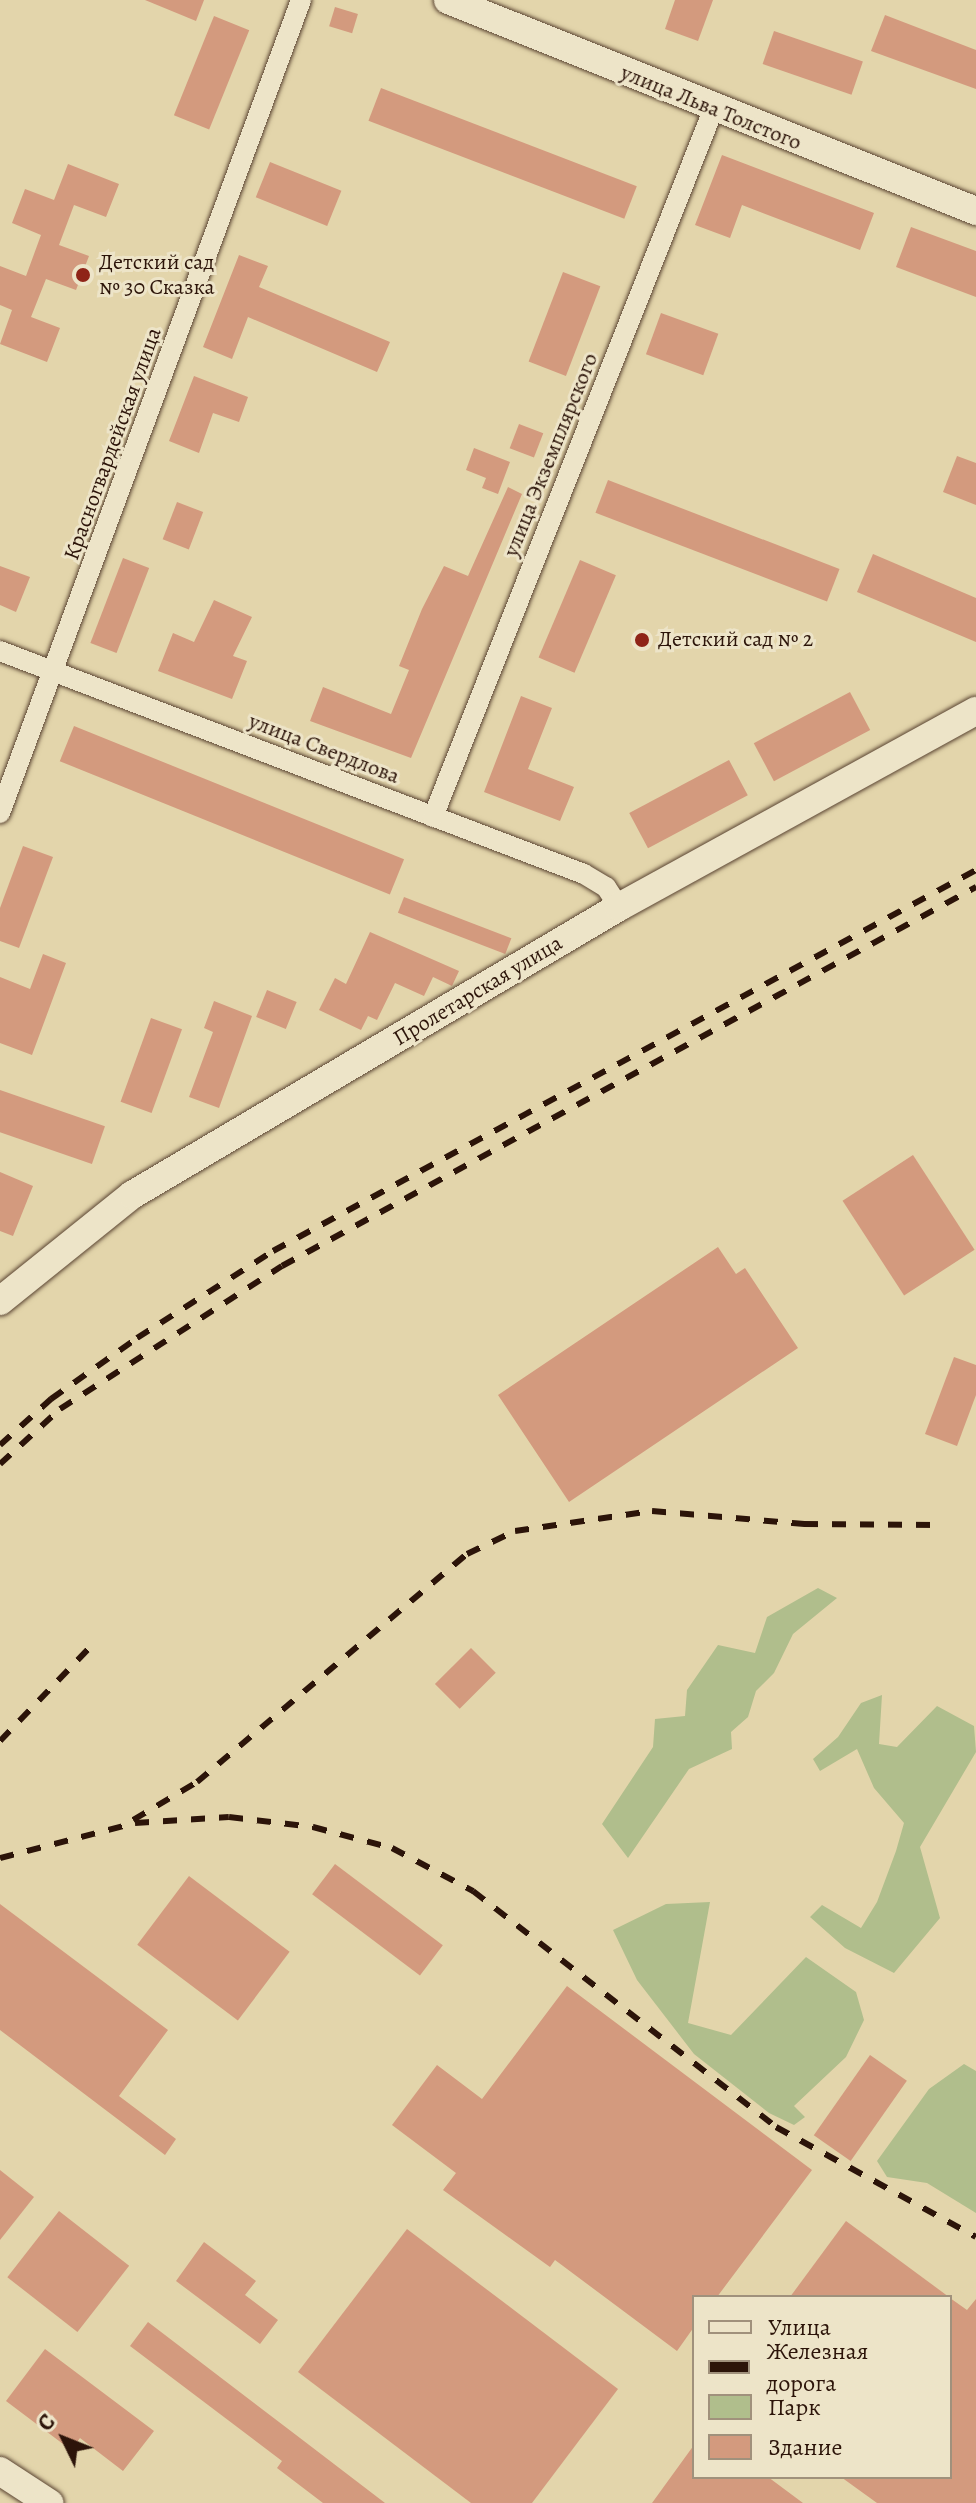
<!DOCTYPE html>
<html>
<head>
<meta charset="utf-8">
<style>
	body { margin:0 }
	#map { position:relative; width:976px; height:2503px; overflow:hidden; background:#e3d5ab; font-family:Alegreya,serif }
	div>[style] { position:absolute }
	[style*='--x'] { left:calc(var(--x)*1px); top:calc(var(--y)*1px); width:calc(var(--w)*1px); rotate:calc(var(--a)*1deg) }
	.green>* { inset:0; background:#b0be8c }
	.building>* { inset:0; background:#d39a7e; transform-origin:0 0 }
	.roads { filter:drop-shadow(0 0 2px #5a4432) drop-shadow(0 0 2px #5a4432) }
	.street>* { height:20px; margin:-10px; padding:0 10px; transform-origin:10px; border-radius:10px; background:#ede4c8 }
	.secondary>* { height:28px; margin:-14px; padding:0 14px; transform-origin:14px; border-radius:14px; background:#ede4c8 }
	.rail>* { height:6px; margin-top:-3px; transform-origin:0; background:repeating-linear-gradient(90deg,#2c1409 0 14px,transparent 0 28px) }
	.dots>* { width:22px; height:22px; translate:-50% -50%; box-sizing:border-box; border:4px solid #ede4c8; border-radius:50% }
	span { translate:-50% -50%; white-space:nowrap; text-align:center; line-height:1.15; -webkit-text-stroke:6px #ede4c8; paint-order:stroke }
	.street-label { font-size:22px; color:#2c1409 }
	.poi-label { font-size:22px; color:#2c1409 }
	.left { translate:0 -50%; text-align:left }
	.legend { position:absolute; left:692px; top:2295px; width:260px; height:184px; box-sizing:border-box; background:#ede4c8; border:2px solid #a0917c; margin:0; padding:10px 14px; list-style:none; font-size:24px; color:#2c1409 }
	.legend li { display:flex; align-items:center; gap:16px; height:40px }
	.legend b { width:40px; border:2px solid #a0917c }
	.north { position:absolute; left:24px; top:2399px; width:80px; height:80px; -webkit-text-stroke:6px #ede4c8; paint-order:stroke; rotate:313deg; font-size:22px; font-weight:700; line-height:32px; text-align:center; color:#2c1409 }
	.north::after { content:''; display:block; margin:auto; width:28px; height:36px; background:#2c1409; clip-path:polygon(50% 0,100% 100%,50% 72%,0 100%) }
</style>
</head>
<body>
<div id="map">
	<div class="green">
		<i style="clip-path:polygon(818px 1588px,837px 1598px,793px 1634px,774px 1673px,756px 1691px,748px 1717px,731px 1732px,732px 1749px,689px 1769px,628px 1858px,602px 1824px,653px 1747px,655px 1719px,685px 1716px,687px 1690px,718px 1645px,755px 1653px,767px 1617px)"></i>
		<i style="clip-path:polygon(882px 1695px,879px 1744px,897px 1747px,937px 1706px,974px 1726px,976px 1752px,920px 1847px,940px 1918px,894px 1973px,845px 1948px,810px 1917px,822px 1905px,861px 1928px,877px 1902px,896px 1851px,904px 1823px,874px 1788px,857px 1749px,820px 1771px,813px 1759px,838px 1737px,861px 1703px)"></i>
		<i style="clip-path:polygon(710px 1902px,688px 2023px,731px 2035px,806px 1957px,856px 1992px,864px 2020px,846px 2057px,794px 2106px,805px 2117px,794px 2125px,769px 2113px,694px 2054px,637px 1980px,613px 1930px,666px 1904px)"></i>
		<i style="clip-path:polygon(964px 2064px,976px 2071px,976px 2213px,927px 2183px,887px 2177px,877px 2161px,929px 2089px)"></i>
	</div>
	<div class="building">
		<i style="clip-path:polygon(145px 0,204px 0,196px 21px)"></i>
		<i style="clip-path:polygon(675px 0,713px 0,698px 41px,665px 29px)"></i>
		<i style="left:335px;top:7px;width:24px;height:20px;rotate:17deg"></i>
		<i style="clip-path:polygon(885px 15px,976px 50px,976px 89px,871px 51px)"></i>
		<i style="left:214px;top:16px;width:38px;height:107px;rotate:22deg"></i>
		<i style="left:774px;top:31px;width:94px;height:35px;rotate:19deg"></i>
		<i style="left:381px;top:88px;width:274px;height:35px;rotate:21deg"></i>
		<i style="clip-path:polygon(722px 155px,874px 213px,860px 250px,742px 205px,730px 238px,695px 225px)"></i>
		<i style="left:270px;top:162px;width:77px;height:38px;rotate:22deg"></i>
		<i style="clip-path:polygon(68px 164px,119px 184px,106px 217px,74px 205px,59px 245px,89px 256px,76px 290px,46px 279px,31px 317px,60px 328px,47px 362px,0 344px,12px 310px,0 305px,0 266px,26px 276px,41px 235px,12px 223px,25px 189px,54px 200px)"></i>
		<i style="clip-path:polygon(911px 227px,976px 251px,976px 297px,896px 267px)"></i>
		<i style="clip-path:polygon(239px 255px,268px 266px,259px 287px,390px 342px,377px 372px,248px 317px,232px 359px,203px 347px)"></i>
		<i style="left:563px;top:272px;width:40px;height:96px;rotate:21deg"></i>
		<i style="left:661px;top:313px;width:61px;height:44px;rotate:20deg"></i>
		<i style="clip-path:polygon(194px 376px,248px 397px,239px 422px,213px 413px,199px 453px,169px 441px)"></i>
		<i style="left:519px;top:424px;width:26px;height:26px;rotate:21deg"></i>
		<i style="clip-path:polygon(474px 448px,510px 462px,498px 494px,482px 488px,486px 478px,466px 470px)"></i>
		<i style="clip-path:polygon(957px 456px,976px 463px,976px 505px,943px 492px)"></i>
		<i style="left:608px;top:480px;width:248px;height:35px;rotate:21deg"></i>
		<i style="clip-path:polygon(508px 487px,522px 494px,411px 758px,310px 721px,323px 687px,391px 714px,409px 670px,399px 666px,422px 609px,444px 566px,468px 576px)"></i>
		<i style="left:177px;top:502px;width:28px;height:40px;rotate:21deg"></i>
		<i style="clip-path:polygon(873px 554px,976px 598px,976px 642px,857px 592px)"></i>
		<i style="left:123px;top:558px;width:28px;height:91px;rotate:21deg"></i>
		<i style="left:580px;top:560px;width:39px;height:106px;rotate:23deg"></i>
		<i style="clip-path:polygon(0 566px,30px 577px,16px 612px,0 605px)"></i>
		<i style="clip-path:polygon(214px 600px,252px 617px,233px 656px,247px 661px,232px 699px,158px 671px,173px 633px,194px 642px)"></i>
		<i style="left:850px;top:692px;width:43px;height:109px;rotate:62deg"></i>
		<i style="clip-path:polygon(521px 696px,552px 708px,528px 769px,574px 787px,560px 821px,484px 792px)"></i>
		<i style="left:74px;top:726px;width:356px;height:38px;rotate:22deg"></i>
		<i style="left:729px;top:760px;width:40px;height:113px;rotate:62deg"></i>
		<i style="clip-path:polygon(23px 846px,53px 857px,19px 948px,0 941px,0 908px)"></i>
		<i style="left:404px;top:897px;width:115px;height:17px;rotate:21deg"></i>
		<i style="clip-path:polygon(370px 932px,459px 971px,452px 986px,433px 977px,424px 996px,395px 983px,377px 1020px,368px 1016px,361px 1030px,319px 1010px,335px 978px,346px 984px)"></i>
		<i style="clip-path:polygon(43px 954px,66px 963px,32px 1055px,0 1043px,0 977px,30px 989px)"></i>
		<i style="left:267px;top:990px;width:32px;height:29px;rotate:22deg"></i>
		<i style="clip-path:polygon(214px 1001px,252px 1016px,219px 1108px,189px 1097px,213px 1032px,204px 1028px)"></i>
		<i style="left:151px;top:1018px;width:33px;height:89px;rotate:20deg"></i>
		<i style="left:0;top:1090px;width:111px;height:40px;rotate:19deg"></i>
		<i style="left:913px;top:1155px;width:113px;height:84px;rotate:57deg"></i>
		<i style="clip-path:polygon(0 1172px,33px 1186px,13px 1236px,0 1231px)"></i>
		<i style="clip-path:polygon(718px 1247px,736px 1274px,745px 1268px,798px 1348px,569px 1502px,498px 1395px)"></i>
		<i style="clip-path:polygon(954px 1357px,976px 1365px,976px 1395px,957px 1446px,925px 1434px)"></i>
		<i style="left:471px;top:1648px;width:35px;height:51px;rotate:45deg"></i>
		<i style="left:335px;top:1864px;width:135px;height:38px;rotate:37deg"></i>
		<i style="left:189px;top:1876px;width:126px;height:86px;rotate:37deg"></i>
		<i style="clip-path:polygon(0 1904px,168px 2030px,119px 2096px,176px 2139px,165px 2155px,0 2030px)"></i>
		<i style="clip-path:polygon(567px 1986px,812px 2170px,717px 2297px,694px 2297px,694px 2327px,677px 2351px,555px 2260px,550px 2267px,443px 2190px,456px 2173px,392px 2125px,437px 2065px,482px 2099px)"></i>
		<i style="left:870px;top:2055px;width:45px;height:98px;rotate:35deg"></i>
		<i style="clip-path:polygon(0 2170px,34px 2197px,0 2240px)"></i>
		<i style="left:59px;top:2211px;width:89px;height:84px;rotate:38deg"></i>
		<i style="clip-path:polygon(846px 2221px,949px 2297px,790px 2297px)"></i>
		<i style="clip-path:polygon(407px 2229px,618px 2389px,532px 2503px,471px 2503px,298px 2372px)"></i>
		<i style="clip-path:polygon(204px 2242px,256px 2281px,245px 2295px,278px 2320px,260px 2344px,176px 2281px)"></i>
		<i style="clip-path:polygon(950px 2298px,967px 2310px,976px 2299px,976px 2503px,877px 2503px,841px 2477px,950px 2477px)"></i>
		<i style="clip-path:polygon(148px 2322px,300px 2438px,385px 2503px,323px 2503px,277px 2468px,282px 2461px,130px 2346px)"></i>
		<i style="clip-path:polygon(45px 2349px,154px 2431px,123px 2471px,80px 2438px,71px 2450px,6px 2401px)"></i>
		<i style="clip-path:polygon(694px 2445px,694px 2477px,768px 2477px,803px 2503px,652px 2503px)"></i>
	</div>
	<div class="roads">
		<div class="street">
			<i style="--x:0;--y:651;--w:625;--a:20.9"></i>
			<i style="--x:584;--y:874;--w:26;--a:31"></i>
			<i style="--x:606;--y:887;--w:24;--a:57"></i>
			<i style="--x:0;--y:813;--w:867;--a:-69.68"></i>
			<i style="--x:433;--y:817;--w:760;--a:-68.39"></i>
		</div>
		<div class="secondary">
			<i style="--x:448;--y:0;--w:569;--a:21.78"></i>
			<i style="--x:0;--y:1301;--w:169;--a:-38.8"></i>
			<i style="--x:132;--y:1195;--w:566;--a:-30.6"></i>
			<i style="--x:619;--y:907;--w:407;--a:-28.8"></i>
			<i style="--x:0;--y:2471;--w:59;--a:33.1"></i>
		</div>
	</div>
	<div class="rail">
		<i style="--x:0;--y:1445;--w:69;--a:-42"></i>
		<i style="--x:51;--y:1399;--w:105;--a:-35.3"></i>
		<i style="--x:137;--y:1338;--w:161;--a:-32.6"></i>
		<i style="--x:273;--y:1251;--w:800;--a:-28.46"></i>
		<i style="--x:0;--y:1464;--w:81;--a:-42.5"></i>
		<i style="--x:60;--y:1409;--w:264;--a:-32.8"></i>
		<i style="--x:282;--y:1266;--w:791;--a:-28.64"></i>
		<i style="--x:0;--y:1741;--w:136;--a:-46.2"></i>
		<i style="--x:133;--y:1820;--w:74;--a:-30.7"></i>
		<i style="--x:197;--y:1782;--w:353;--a:-40.2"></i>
		<i style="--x:467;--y:1554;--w:53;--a:-25.6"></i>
		<i style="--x:515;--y:1531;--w:138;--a:-8.3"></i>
		<i style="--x:652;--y:1511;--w:153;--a:4.9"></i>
		<i style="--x:804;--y:1524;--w:135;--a:0.4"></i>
		<i style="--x:0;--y:1858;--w:139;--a:-14.5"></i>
		<i style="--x:135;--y:1823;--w:94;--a:-3.7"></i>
		<i style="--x:229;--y:1817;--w:85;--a:6.8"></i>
		<i style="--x:313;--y:1827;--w:82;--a:14.9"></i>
		<i style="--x:392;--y:1848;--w:92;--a:28"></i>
		<i style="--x:473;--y:1891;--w:384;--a:37.9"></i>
		<i style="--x:776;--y:2127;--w:228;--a:28.8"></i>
	</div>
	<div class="dots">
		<i style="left:83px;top:275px;background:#8f2418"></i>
		<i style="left:642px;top:640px;background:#8f2418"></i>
	</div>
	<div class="street-label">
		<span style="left:711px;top:108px;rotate:22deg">улица Льва Толстого</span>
		<span style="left:113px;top:444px;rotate:-70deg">Красногвардейская улица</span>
		<span style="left:551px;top:455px;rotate:-68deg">улица Экземплярского</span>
		<span style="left:324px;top:749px;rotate:21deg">улица Свердлова</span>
		<span style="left:478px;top:991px;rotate:-31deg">Пролетарская улица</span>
	</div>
	<div class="poi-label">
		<span class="left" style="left:99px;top:275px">Детский сад<br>№ 30 Сказка</span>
		<span class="left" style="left:658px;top:640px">Детский сад № 2</span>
	</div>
	<ul class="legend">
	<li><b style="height:10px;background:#ede4c8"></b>Улица</li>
	<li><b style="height:10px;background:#2c1409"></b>Железная дорога</li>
	<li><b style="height:22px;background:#b0be8c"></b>Парк</li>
	<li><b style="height:22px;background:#d39a7e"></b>Здание</li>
	</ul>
	<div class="north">С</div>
</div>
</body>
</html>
